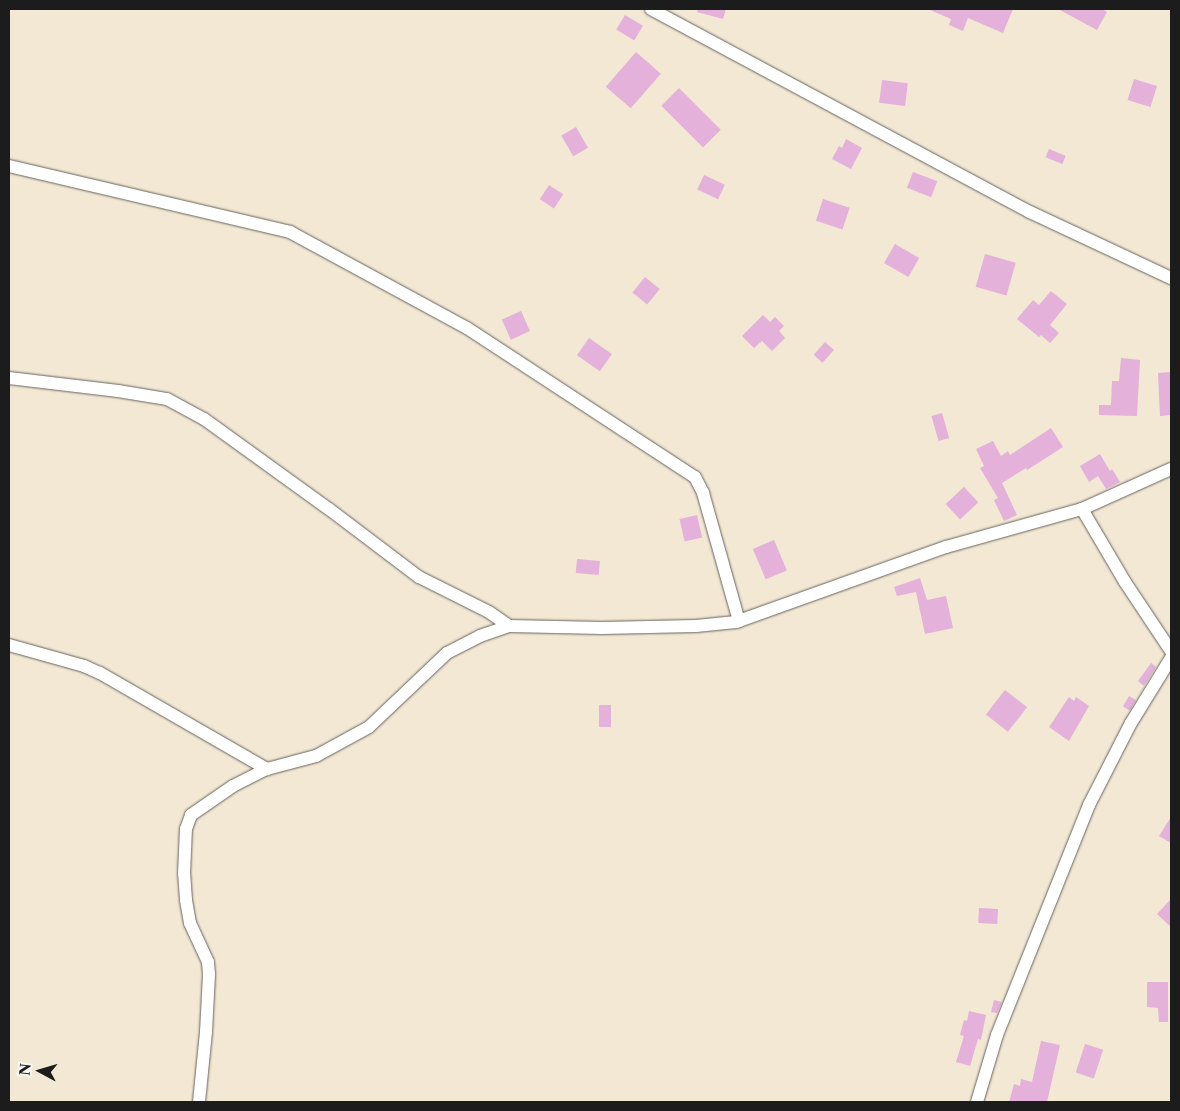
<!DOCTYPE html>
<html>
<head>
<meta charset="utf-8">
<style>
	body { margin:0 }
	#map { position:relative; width:1180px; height:1111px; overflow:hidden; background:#f2e8d4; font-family:"Libre Caslon Text",serif }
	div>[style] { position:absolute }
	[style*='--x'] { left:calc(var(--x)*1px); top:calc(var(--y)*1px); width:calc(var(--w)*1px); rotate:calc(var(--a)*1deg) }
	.building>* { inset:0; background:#e3b1da; transform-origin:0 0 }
	.roads { filter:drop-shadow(0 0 1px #67635c) drop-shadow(0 0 1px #67635c) }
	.minor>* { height:12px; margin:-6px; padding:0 6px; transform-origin:6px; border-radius:6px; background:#fff }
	span { translate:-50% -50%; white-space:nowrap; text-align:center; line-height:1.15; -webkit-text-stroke:4px #f6f6f2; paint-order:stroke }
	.frame { position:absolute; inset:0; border:10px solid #1c1c1c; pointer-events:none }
	.north { position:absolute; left:15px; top:1046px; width:50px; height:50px; -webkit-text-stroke:4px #f6f6f2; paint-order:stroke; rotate:276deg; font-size:14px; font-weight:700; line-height:20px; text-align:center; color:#1c1c1c }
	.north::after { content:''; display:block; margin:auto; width:18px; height:22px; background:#1c1c1c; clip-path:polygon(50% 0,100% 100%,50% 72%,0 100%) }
</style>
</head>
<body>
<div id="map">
	<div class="building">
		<i style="clip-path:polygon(698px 9px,726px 9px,723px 19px,697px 12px)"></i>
		<i style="clip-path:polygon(928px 9px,1013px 9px,1003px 33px,968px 18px,963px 31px,949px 25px,951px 19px)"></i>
		<i style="clip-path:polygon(1058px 9px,1102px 9px,1107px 12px,1097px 30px)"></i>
		<i style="left:625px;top:15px;width:21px;height:17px;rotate:31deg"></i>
		<i style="left:636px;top:52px;width:33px;height:46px;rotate:41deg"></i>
		<i style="left:1134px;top:79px;width:24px;height:22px;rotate:17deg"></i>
		<i style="left:882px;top:80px;width:26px;height:23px;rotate:7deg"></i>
		<i style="left:679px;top:88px;width:59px;height:25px;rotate:45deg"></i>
		<i style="left:576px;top:127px;width:24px;height:17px;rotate:60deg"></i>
		<i style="clip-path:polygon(846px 139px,862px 148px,851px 169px,832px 159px,839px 146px,842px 148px)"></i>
		<i style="left:1049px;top:149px;width:18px;height:9px;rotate:22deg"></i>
		<i style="left:913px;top:172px;width:26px;height:17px;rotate:21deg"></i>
		<i style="left:704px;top:175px;width:23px;height:16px;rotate:25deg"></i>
		<i style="left:549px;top:185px;width:17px;height:17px;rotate:33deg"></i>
		<i style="left:823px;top:199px;width:28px;height:23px;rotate:18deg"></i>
		<i style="left:895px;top:244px;width:28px;height:22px;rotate:30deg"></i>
		<i style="left:985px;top:254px;width:32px;height:34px;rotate:16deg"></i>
		<i style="left:645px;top:277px;width:19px;height:20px;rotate:39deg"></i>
		<i style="clip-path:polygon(1051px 291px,1067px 304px,1050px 325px,1059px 333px,1050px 343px,1041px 335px,1039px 337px,1017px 319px,1033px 300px,1039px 305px)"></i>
		<i style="left:521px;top:311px;width:22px;height:21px;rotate:66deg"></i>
		<i style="clip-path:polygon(763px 315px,770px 322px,775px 317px,784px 326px,779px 331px,785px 338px,772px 351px,762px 341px,754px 348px,742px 336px)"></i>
		<i style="left:589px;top:338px;width:28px;height:21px;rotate:35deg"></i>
		<i style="left:825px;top:342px;width:12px;height:17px;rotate:42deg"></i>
		<i style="clip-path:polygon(1121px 358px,1140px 360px,1137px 416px,1099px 415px,1099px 405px,1111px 405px,1112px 381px,1119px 381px)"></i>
		<i style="clip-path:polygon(1171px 372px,1171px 415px,1160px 416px,1158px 373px)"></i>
		<i style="left:942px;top:413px;width:26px;height:11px;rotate:74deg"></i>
		<i style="clip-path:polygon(1051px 428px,1063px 447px,1027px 470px,1026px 468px,1002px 483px,1017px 515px,1004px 521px,994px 500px,998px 498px,980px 468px,984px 466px,976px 449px,993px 441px,1001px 456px,1008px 451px,1010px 455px)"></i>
		<i style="clip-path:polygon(1100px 454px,1110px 471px,1112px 469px,1120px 482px,1106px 489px,1098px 476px,1089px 482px,1080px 466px)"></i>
		<i style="left:964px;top:487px;width:21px;height:25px;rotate:47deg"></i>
		<i style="left:697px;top:515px;width:23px;height:18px;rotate:77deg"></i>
		<i style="left:774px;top:540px;width:33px;height:23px;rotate:67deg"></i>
		<i style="left:577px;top:559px;width:23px;height:14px;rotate:5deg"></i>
		<i style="clip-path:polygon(920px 578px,927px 600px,946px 596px,953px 628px,925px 634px,916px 592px,897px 596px,894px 587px)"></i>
		<i style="clip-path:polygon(1151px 663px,1156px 667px,1144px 686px,1138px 681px)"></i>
		<i style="left:1005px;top:690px;width:28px;height:31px;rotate:38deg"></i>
		<i style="left:1129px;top:696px;width:8px;height:12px;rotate:30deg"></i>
		<i style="clip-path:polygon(1069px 697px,1074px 701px,1076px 697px,1089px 706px,1069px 741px,1049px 727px)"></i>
		<i style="left:599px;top:705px;width:12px;height:22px"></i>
		<i style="clip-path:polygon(1171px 817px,1171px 843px,1159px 836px)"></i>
		<i style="clip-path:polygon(1171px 899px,1171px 927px,1157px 914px)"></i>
		<i style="left:979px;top:908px;width:19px;height:15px;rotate:3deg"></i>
		<i style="clip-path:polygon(1147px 982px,1168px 982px,1168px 1022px,1159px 1022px,1158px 1008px,1147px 1007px)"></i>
		<i style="clip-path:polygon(994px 1000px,1002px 1002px,997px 1013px,991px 1012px)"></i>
		<i style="clip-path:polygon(969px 1011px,986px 1015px,981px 1040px,978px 1039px,970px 1066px,956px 1062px,964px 1036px,960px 1035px,964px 1020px,967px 1021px)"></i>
		<i style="clip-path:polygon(1041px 1041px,1060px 1045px,1047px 1102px,1009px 1102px,1014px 1084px,1020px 1086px,1021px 1079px,1032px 1082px)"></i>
		<i style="left:1085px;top:1044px;width:19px;height:30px;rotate:18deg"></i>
	</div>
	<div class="roads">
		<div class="minor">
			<i style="--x:651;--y:9;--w:430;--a:28.2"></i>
			<i style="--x:1030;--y:212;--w:156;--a:25.1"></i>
			<i style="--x:9;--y:166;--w:289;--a:13.2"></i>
			<i style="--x:290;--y:232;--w:201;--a:28.5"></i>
			<i style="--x:467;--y:328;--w:272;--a:33.2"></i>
			<i style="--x:695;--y:477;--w:18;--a:63"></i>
			<i style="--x:703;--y:493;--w:133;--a:74.3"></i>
			<i style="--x:9;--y:378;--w:110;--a:6.8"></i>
			<i style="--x:118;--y:391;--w:50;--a:9.3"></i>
			<i style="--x:167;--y:399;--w:42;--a:28.4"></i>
			<i style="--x:204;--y:419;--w:154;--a:35.8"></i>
			<i style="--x:329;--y:509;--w:113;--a:37.1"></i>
			<i style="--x:419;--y:577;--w:78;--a:26.6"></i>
			<i style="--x:489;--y:612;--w:24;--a:35"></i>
			<i style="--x:1082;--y:509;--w:85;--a:59.5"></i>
			<i style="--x:1125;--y:582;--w:83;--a:56.3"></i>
			<i style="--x:9;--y:645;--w:78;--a:15.6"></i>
			<i style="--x:84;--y:666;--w:17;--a:24"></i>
			<i style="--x:100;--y:673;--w:193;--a:29.9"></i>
			<i style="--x:199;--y:1102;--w:70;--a:-84.3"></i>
			<i style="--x:206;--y:1032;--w:58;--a:-87"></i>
			<i style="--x:209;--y:974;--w:12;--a:-95"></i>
			<i style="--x:208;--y:962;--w:43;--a:-114.8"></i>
			<i style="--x:190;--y:923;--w:23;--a:-100"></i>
			<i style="--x:186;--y:900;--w:26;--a:-94"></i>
			<i style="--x:184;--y:874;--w:45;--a:-87.5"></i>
			<i style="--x:186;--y:829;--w:15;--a:-70"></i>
			<i style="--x:191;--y:815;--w:51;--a:-34.6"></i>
			<i style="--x:233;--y:786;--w:38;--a:-27"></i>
			<i style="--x:267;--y:769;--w:51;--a:-14.9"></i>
			<i style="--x:316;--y:756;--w:60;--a:-28.7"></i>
			<i style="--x:369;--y:727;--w:108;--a:-43.5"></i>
			<i style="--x:447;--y:653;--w:37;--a:-27"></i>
			<i style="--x:480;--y:636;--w:31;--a:-19"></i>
			<i style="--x:509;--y:626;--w:93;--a:1.2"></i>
			<i style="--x:602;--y:628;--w:94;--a:-1.2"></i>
			<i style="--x:696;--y:626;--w:40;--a:-5.7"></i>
			<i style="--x:736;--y:622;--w:223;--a:-19.7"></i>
			<i style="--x:946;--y:547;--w:141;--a:-15.6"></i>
			<i style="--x:1082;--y:509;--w:98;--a:-24.2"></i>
			<i style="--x:977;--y:1102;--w:70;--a:-73.4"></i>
			<i style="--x:997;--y:1035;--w:248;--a:-68.2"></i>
			<i style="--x:1089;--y:805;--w:92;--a:-62.9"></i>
			<i style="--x:1131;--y:723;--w:76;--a:-58.4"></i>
		</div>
	</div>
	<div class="frame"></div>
	<div class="north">N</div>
</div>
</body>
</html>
